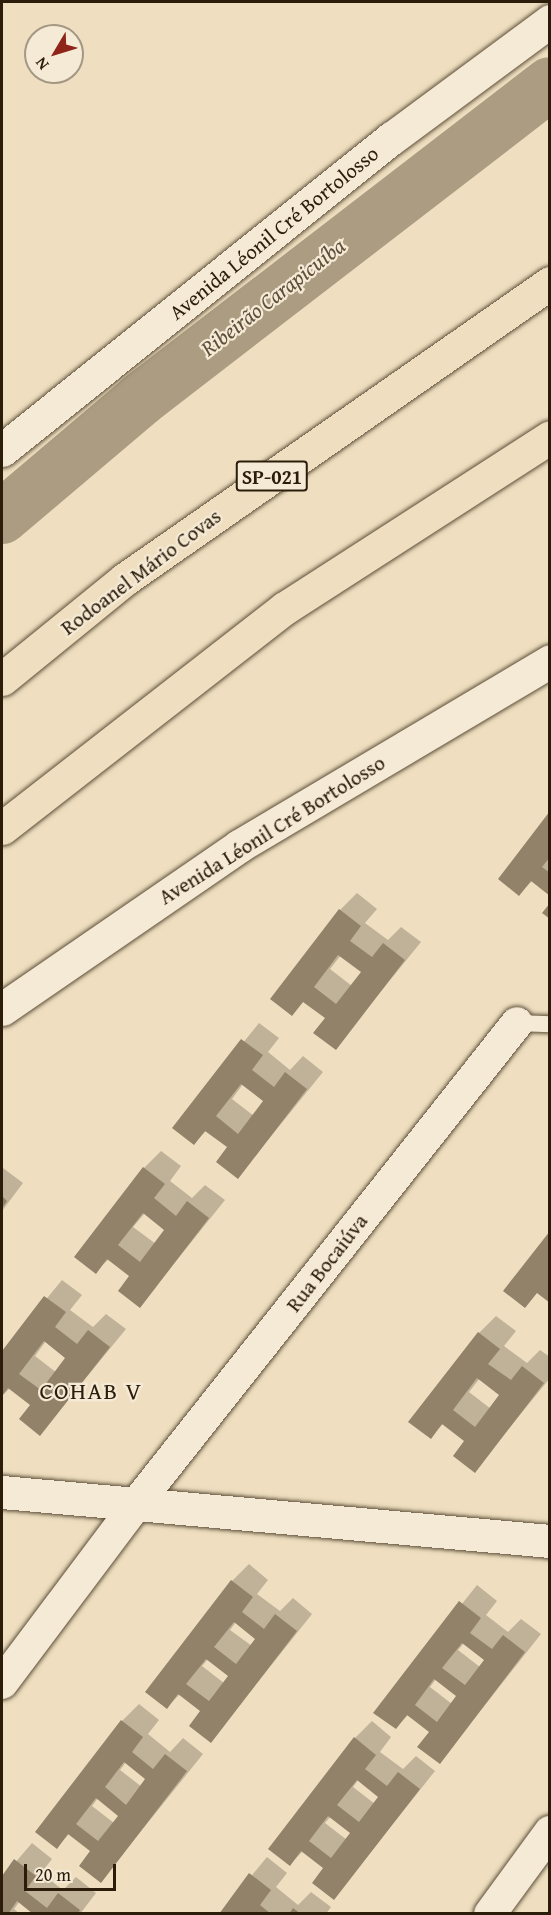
<!DOCTYPE html>
<html>
<head>
<meta charset="utf-8">
<style>
	body { margin:0 }
	#map { position:relative; width:551px; height:1915px; overflow:hidden; background:#efdfc0; font-family:"Gentium Book Plus",serif }
	div>[style] { position:absolute }
	[style*='--x'] { left:calc(var(--x)*1px); top:calc(var(--y)*1px); width:calc(var(--w)*1px); rotate:calc(var(--a)*1deg) }
	.shadow>* { inset:0; background:#0003 }
	.river>* { height:54px; margin:-27px; padding:0 27px; transform-origin:27px; border-radius:27px; background:#ac9d82 }
	.building>* { inset:0; background:#918269 }
	.roads { filter:drop-shadow(0 0 2px #5c4e38) drop-shadow(0 0 2px #5c4e38) }
	.lane>* { height:16px; margin:-8px; padding:0 8px; transform-origin:8px; border-radius:8px; background:#f5ead6 }
	.street>* { height:32px; margin:-16px; padding:0 16px; transform-origin:16px; border-radius:16px; background:#f5ead6 }
	.secondary>* { height:33px; margin:-16.5px; padding:0 16.5px; transform-origin:16.5px; border-radius:16.5px; background:#f5ead6 }
	.highway>* { height:33px; margin:-16.5px; padding:0 16.5px; transform-origin:16.5px; border-radius:16.5px; background:#efdfc0 }
	span { translate:-50% -50%; white-space:nowrap; text-align:center; line-height:1.15; -webkit-text-stroke:4.5px #f5ead6; paint-order:stroke }
	.shield-label span { padding:2px 4px; background:#f5ead6; border:2px solid; border-radius:4px; -webkit-text-stroke-width:0 }
	.shield-label { font-size:20px; color:#2b1d0a; font-weight:700 }
	.street-label { font-size:21px; color:#2b1d0a }
	.water-label { font-size:22px; color:#5f503a; font-style:italic }
	.quarter-label { font-size:24px; color:#2b1d0a; letter-spacing:1.5px }
	.frame { position:absolute; inset:0; border:3px solid #2b1d0a; pointer-events:none }
	.north { position:absolute; left:24px; top:24px; width:60px; height:60px; box-sizing:border-box; background:#f5ead6; border:2px solid #a49884; border-radius:50%; rotate:232deg; font-size:16px; font-weight:700; line-height:24px; text-align:center; color:#2b1d0a }
	.north::after { content:''; display:block; margin:auto; width:21px; height:27px; background:#8f2418; clip-path:polygon(50% 0,100% 100%,50% 72%,0 100%) }
	.scale { position:absolute; left:24px; top:1864px; width:92px; height:27px; box-sizing:border-box; border:3px solid #2b1d0a; border-top:0; padding-left:8px; font-size:18px; line-height:21px; white-space:nowrap; color:#2b1d0a; -webkit-text-stroke:4px #f5ead6; paint-order:stroke }
</style>
</head>
<body>
<div id="map">
	<div class="shadow">
		<i style="clip-path:polygon(550px 814px,550px 894px,532px 881px,519px 894px)"></i>
		<i style="clip-path:polygon(evenodd,357px 893px,377px 909px,365px 923px,388px 940px,401px 927px,421px 942px,335px 1048px,327px 1018px,304px 1001px,291px 1014px,340px 910px,357px 893px,341px 955px,363px 972px,352px 986px,330px 969px,341px 955px)"></i>
		<i style="clip-path:polygon(evenodd,259px 1023px,279px 1038px,268px 1052px,290px 1070px,303px 1056px,323px 1072px,238px 1177px,229px 1147px,207px 1130px,194px 1143px,174px 1128px,259px 1023px,243px 1084px,265px 1101px,254px 1116px,232px 1099px,243px 1084px)"></i>
		<i style="clip-path:polygon(evenodd,161px 1151px,181px 1166px,170px 1181px,192px 1198px,205px 1185px,225px 1200px,140px 1306px,131px 1276px,109px 1259px,95px 1272px,144px 1168px,161px 1151px,145px 1213px,167px 1230px,156px 1244px,133px 1227px,145px 1213px)"></i>
		<i style="clip-path:polygon(3px 1168px,23px 1183px,2px 1211px,2px 1170px)"></i>
		<i style="clip-path:polygon(evenodd,62px 1280px,82px 1295px,70px 1310px,93px 1327px,106px 1314px,126px 1329px,40px 1434px,32px 1405px,10px 1388px,2px 1396px,2px 1353px,62px 1280px,46px 1341px,68px 1358px,57px 1373px,35px 1356px,46px 1341px)"></i>
		<i style="clip-path:polygon(evenodd,496px 1316px,516px 1331px,504px 1346px,527px 1363px,540px 1350px,550px 1357px,550px 1378px,474px 1471px,466px 1441px,443px 1424px,430px 1437px,479px 1333px,496px 1316px,480px 1378px,502px 1395px,491px 1409px,469px 1392px,480px 1378px)"></i>
		<i style="clip-path:polygon(evenodd,249px 1564px,268px 1580px,257px 1594px,280px 1611px,293px 1598px,312px 1614px,211px 1741px,202px 1711px,180px 1694px,167px 1707px,232px 1581px,249px 1564px,236px 1622px,258px 1639px,252px 1646px,230px 1630px,236px 1622px,249px 1564px,208px 1659px,230px 1676px,224px 1683px,202px 1666px,208px 1659px)"></i>
		<i style="clip-path:polygon(evenodd,477px 1585px,497px 1601px,486px 1615px,508px 1632px,521px 1619px,541px 1634px,440px 1762px,431px 1732px,409px 1714px,396px 1727px,376px 1712px,477px 1585px,464px 1643px,486px 1660px,480px 1667px,458px 1650px,464px 1643px,477px 1585px,436px 1679px,458px 1696px,452px 1704px,430px 1687px,436px 1679px)"></i>
		<i style="clip-path:polygon(evenodd,139px 1704px,159px 1720px,148px 1734px,170px 1752px,183px 1738px,203px 1754px,101px 1881px,92px 1851px,70px 1833px,57px 1847px,122px 1721px,139px 1704px,126px 1762px,148px 1779px,142px 1787px,120px 1770px,126px 1762px,139px 1704px,98px 1798px,120px 1815px,114px 1823px,92px 1806px,98px 1798px)"></i>
		<i style="clip-path:polygon(evenodd,372px 1721px,391px 1737px,380px 1752px,403px 1769px,416px 1756px,435px 1771px,334px 1898px,325px 1868px,303px 1851px,290px 1864px,355px 1738px,372px 1721px,359px 1779px,380px 1796px,375px 1804px,353px 1787px,359px 1779px,372px 1721px,331px 1816px,352px 1833px,347px 1840px,325px 1823px,331px 1816px)"></i>
		<i style="clip-path:polygon(32px 1843px,52px 1859px,41px 1873px,63px 1890px,76px 1877px,96px 1893px,80px 1914px,35px 1914px,20px 1901px,14px 1909px,20px 1914px,2px 1914px,2px 1878px)"></i>
		<i style="clip-path:polygon(267px 1857px,287px 1873px,276px 1887px,298px 1905px,311px 1892px,331px 1907px,326px 1914px,220px 1914px)"></i>
	</div>
	<div class="river">
		<i style="--x:2;--y:517;--w:182;--a:-40.3"></i>
		<i style="--x:141;--y:399;--w:516;--a:-37.6"></i>
	</div>
	<div class="building">
		<i style="clip-path:polygon(550px 811px,550px 857px,542px 867px,550px 873px,550px 896px,531px 881px,519px 896px,498px 879px)"></i>
		<i style="clip-path:polygon(550px 903px,550px 919px,542px 913px)"></i>
		<i style="clip-path:polygon(evenodd,339px 909px,361px 926px,350px 941px,372px 957px,383px 943px,405px 960px,336px 1050px,313px 1033px,325px 1018px,303px 1002px,292px 1016px,270px 999px,339px 909px,338px 955px,361px 972px,336px 1004px,314px 987px,338px 955px)"></i>
		<i style="clip-path:polygon(evenodd,241px 1039px,263px 1055px,252px 1070px,274px 1087px,285px 1072px,307px 1089px,238px 1179px,216px 1162px,227px 1147px,205px 1131px,194px 1145px,172px 1128px,241px 1039px,241px 1084px,263px 1101px,238px 1134px,216px 1116px,241px 1084px)"></i>
		<i style="clip-path:polygon(evenodd,143px 1167px,165px 1184px,154px 1198px,176px 1216px,187px 1201px,209px 1218px,140px 1308px,118px 1291px,129px 1276px,107px 1259px,96px 1274px,74px 1257px,143px 1167px,143px 1213px,164px 1230px,140px 1262px,118px 1245px,143px 1213px)"></i>
		<i style="clip-path:polygon(2px 1196px,7px 1201px,2px 1208px)"></i>
		<i style="clip-path:polygon(550px 1231px,550px 1303px,537px 1293px,525px 1308px,503px 1291px)"></i>
		<i style="clip-path:polygon(evenodd,44px 1296px,66px 1312px,55px 1327px,77px 1344px,88px 1330px,110px 1347px,40px 1436px,19px 1419px,30px 1405px,8px 1388px,2px 1396px,2px 1351px,44px 1296px,44px 1341px,65px 1358px,41px 1390px,19px 1374px,44px 1341px)"></i>
		<i style="clip-path:polygon(evenodd,478px 1332px,500px 1349px,488px 1364px,511px 1380px,522px 1366px,544px 1383px,475px 1473px,453px 1456px,464px 1441px,442px 1424px,431px 1439px,408px 1422px,478px 1332px,477px 1378px,499px 1395px,475px 1427px,453px 1410px,477px 1378px)"></i>
		<i style="clip-path:polygon(evenodd,231px 1580px,253px 1597px,242px 1612px,264px 1629px,275px 1614px,297px 1631px,211px 1743px,189px 1726px,200px 1711px,178px 1694px,167px 1709px,145px 1692px,231px 1580px,234px 1622px,255px 1639px,236px 1664px,214px 1647px,234px 1622px,231px 1580px,206px 1659px,228px 1676px,209px 1701px,186px 1684px,206px 1659px)"></i>
		<i style="clip-path:polygon(evenodd,459px 1601px,481px 1618px,470px 1633px,492px 1649px,503px 1635px,525px 1652px,440px 1764px,417px 1747px,429px 1732px,407px 1715px,396px 1729px,373px 1713px,459px 1601px,462px 1643px,484px 1660px,465px 1685px,442px 1668px,462px 1643px,459px 1601px,434px 1679px,456px 1696px,437px 1722px,415px 1705px,434px 1679px)"></i>
		<i style="clip-path:polygon(evenodd,121px 1720px,143px 1737px,132px 1752px,153px 1769px,165px 1754px,187px 1771px,101px 1883px,79px 1866px,90px 1851px,68px 1834px,57px 1849px,35px 1832px,121px 1720px,124px 1762px,145px 1779px,126px 1805px,105px 1787px,124px 1762px,121px 1720px,96px 1798px,118px 1816px,98px 1841px,76px 1824px,96px 1798px)"></i>
		<i style="clip-path:polygon(evenodd,354px 1737px,376px 1755px,365px 1769px,387px 1786px,398px 1772px,420px 1789px,334px 1900px,312px 1883px,323px 1868px,301px 1851px,290px 1866px,268px 1849px,354px 1737px,357px 1780px,378px 1797px,359px 1822px,337px 1805px,357px 1780px,354px 1737px,328px 1816px,350px 1833px,331px 1858px,309px 1841px,328px 1816px)"></i>
		<i style="clip-path:polygon(14px 1859px,36px 1876px,25px 1891px,47px 1908px,58px 1893px,80px 1910px,78px 1914px,33px 1914px,17px 1901px,8px 1914px,2px 1914px,2px 1876px)"></i>
		<i style="clip-path:polygon(249px 1873px,271px 1890px,260px 1905px,271px 1914px,219px 1914px)"></i>
		<i style="clip-path:polygon(293px 1908px,301px 1914px,289px 1914px)"></i>
	</div>
	<div class="roads">
		<div class="lane">
			<i style="--x:517;--y:1023;--w:33;--a:2"></i>
		</div>
		<div class="street">
			<i style="--x:2;--y:1683;--w:225;--a:-53.1"></i>
			<i style="--x:137;--y:1503;--w:612;--a:-51.63"></i>
			<i style="--x:490;--y:1914;--w:102;--a:-53.8"></i>
		</div>
		<div class="secondary">
			<i style="--x:2;--y:450;--w:499;--a:-38.7"></i>
			<i style="--x:392;--y:138;--w:197;--a:-36.5"></i>
			<i style="--x:2;--y:1009;--w:288;--a:-34.5"></i>
			<i style="--x:239;--y:846;--w:362;--a:-30.7"></i>
			<i style="--x:2;--y:1492;--w:550;--a:5.11"></i>
		</div>
		<div class="highway">
			<i style="--x:2;--y:679;--w:159;--a:-39.1"></i>
			<i style="--x:125;--y:579;--w:518;--a:-34.86"></i>
			<i style="--x:2;--y:828;--w:358;--a:-37.9"></i>
			<i style="--x:285;--y:608;--w:315;--a:-32.8"></i>
		</div>
	</div>
	<div class="shield-label">
		<span style="left:272px;top:476px">SP-021</span>
	</div>
	<div class="street-label">
		<span style="left:274px;top:233px;rotate:-39deg">Avenida Léonil Cré Bortolosso</span>
		<span style="left:141px;top:572px;rotate:-37deg">Rodoanel Mário Covas</span>
		<span style="left:272px;top:830px;rotate:-32deg">Avenida Léonil Cré Bortolosso</span>
		<span style="left:327px;top:1263px;rotate:-52deg">Rua Bocaiúva</span>
	</div>
	<div class="water-label">
		<span style="left:273px;top:297px;rotate:-38deg">Ribeirão Carapicuíba</span>
	</div>
	<div class="quarter-label">
		<span style="left:91px;top:1391px">COHAB V</span>
	</div>
	<div class="frame"></div>
	<div class="north">N</div>
	<div class="scale">20 m</div>
</div>
</body>
</html>
